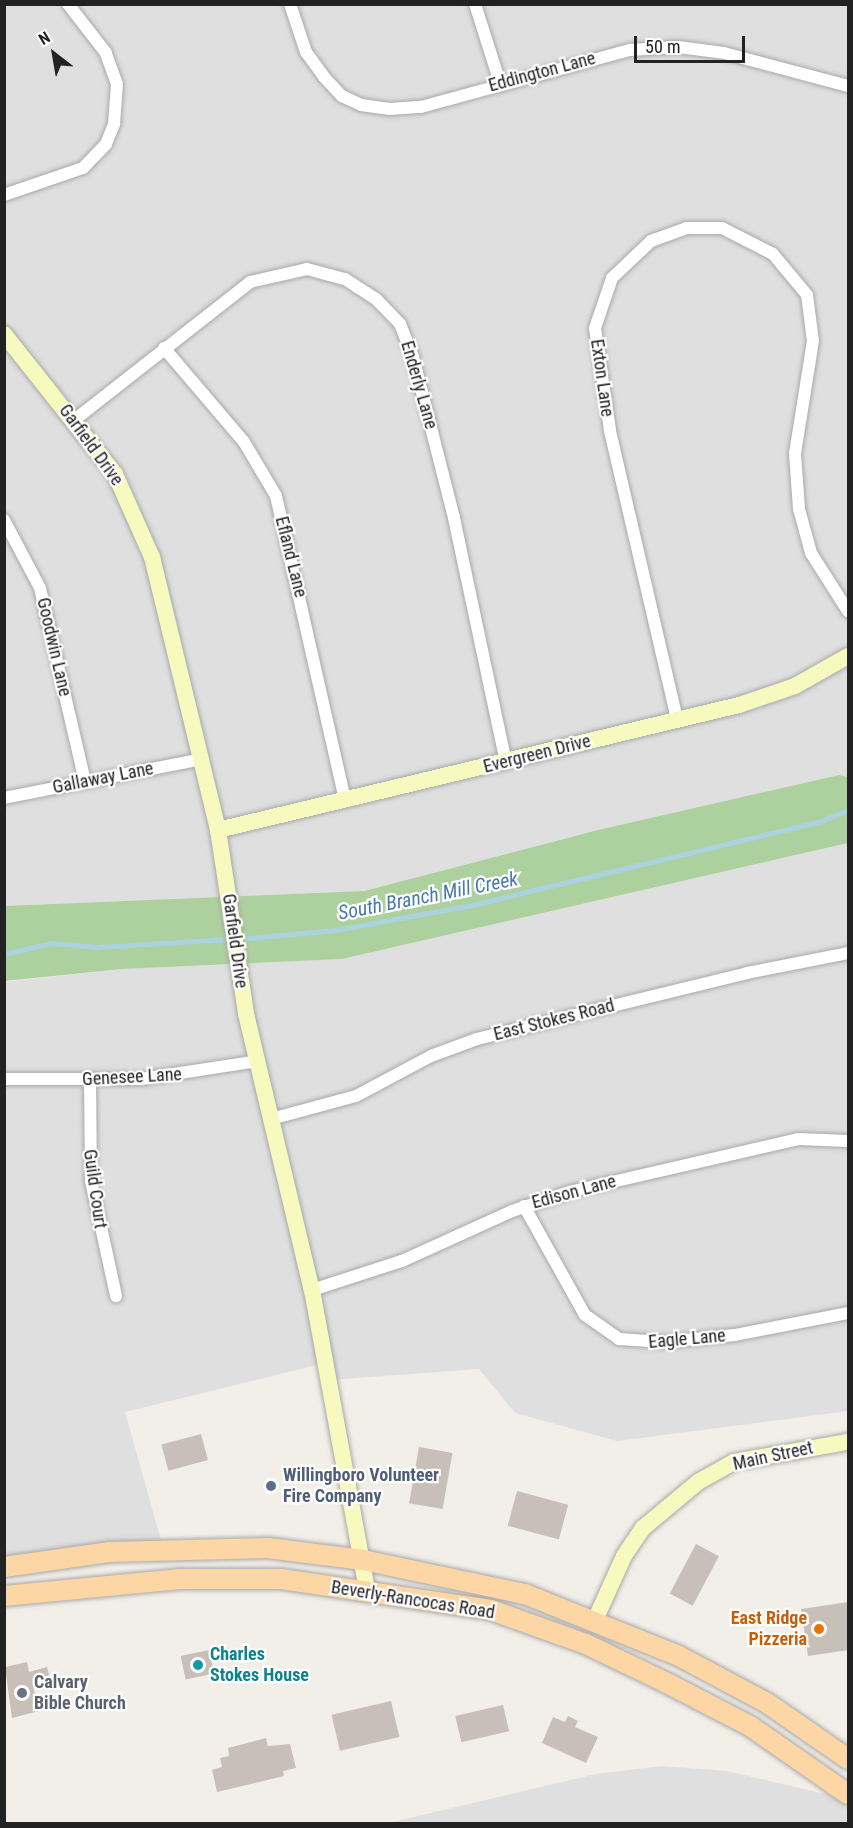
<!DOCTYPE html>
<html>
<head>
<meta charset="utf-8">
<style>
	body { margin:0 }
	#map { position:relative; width:853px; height:1828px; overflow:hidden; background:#f2efe9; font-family:"Roboto Condensed",sans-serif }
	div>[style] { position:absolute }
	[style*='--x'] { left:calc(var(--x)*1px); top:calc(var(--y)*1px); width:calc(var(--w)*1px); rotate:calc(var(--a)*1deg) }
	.residential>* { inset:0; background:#e0dfdf }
	.forest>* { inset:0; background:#add19e }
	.stream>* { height:4.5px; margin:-2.25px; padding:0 2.25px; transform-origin:2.25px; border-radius:2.25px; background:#aad3df }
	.building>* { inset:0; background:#c7bfb8; transform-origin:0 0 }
	.roads { filter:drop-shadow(0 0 2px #a9a9a9) drop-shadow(0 0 2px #a9a9a9) }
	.street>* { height:12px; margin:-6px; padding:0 6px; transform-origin:6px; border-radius:6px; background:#fff }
	.secondary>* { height:16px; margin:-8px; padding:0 8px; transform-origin:8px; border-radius:8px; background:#f7fabf }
	.primary>* { height:20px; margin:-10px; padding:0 10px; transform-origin:10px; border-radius:10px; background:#fcd6a4 }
	.dots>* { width:16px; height:16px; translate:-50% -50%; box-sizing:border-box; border:3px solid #fff; border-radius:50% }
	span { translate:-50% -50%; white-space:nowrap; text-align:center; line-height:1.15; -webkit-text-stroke:4.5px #fff; paint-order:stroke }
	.street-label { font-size:18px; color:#222 }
	.service-label { font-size:18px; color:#4e5e75; font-weight:700 }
	.left { translate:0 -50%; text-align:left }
	.food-label { font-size:18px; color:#c56008; font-weight:700 }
	.right { translate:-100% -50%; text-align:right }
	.culture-label { font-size:18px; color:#0d838f; font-weight:700 }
	.worship-label { font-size:18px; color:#5b616d; font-weight:700 }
	.water-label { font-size:20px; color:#4a7aab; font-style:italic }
	.frame { position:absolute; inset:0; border:6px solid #222; pointer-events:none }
	.north { position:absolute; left:24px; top:24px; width:60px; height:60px; -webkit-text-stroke:4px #fff; paint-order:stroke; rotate:329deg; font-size:16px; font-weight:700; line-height:24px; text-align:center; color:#222 }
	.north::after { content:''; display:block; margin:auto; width:21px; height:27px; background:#222; clip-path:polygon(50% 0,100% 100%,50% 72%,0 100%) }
	.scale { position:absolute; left:634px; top:36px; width:111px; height:27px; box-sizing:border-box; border:3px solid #222; border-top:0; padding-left:8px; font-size:18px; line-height:21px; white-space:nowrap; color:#222; -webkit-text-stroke:4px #fff; paint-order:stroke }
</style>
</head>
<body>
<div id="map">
	<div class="residential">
		<i style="clip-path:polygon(4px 5px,848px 5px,848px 777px,839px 775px,598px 830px,364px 891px,5px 906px)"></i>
		<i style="clip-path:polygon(848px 843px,848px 1411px,617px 1441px,515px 1413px,479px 1369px,329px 1380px,325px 1363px,125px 1412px,164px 1551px,5px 1567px,4px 982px,122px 969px,342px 959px)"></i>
		<i style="clip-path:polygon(662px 1766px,727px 1771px,825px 1794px,848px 1802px,848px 1824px,384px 1824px,596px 1774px)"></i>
	</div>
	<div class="forest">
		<i style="clip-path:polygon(839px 775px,848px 777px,848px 843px,342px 959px,122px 969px,5px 981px,4px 906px,364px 891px,598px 830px)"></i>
	</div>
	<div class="stream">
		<i style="--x:239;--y:939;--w:97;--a:-5.3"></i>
		<i style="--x:336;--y:930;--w:138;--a:-10.4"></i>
		<i style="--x:472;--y:905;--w:359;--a:-13.5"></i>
		<i style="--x:821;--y:821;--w:29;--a:-22"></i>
		<i style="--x:4;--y:954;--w:49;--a:-12.9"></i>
		<i style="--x:52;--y:943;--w:44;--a:5.2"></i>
		<i style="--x:96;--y:947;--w:135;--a:-3.4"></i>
	</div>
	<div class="building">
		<i style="left:201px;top:1434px;width:27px;height:41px;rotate:75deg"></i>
		<i style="left:419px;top:1447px;width:34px;height:57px;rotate:10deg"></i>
		<i style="left:517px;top:1491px;width:53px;height:36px;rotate:15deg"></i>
		<i style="left:696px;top:1544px;width:26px;height:56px;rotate:28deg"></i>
		<i style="clip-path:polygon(849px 1602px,849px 1650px,808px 1656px,801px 1609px)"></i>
		<i style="left:209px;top:1650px;width:24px;height:29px;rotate:78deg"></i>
		<i style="clip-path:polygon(27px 1662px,29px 1672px,47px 1667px,51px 1682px,33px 1686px,39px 1711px,12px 1718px,5px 1667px)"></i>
		<i style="left:391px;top:1701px;width:37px;height:61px;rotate:77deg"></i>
		<i style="left:503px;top:1705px;width:27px;height:49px;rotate:77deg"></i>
		<i style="clip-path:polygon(568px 1716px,578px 1721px,575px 1727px,598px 1737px,586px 1763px,542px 1743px,553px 1717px,565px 1722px)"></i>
		<i style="clip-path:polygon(266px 1738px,268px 1746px,290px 1744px,296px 1768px,283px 1771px,284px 1776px,217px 1792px,212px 1770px,222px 1767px,220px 1758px,229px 1756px,228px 1748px)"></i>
	</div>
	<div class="roads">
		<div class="street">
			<i style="--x:290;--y:4;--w:51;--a:71.6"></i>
			<i style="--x:306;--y:52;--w:31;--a:54"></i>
			<i style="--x:324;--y:77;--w:26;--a:47"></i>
			<i style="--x:342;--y:96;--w:21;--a:25"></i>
			<i style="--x:361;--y:105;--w:29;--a:8"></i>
			<i style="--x:390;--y:109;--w:31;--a:-4"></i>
			<i style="--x:421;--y:107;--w:217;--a:-15.3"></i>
			<i style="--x:630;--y:50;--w:48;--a:-3.6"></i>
			<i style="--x:678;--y:47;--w:46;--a:7.4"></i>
			<i style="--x:724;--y:53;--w:128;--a:14.9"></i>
			<i style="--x:475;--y:4;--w:83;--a:72.4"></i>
			<i style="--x:4;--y:195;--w:83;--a:-18.9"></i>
			<i style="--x:83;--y:168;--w:33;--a:-46"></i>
			<i style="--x:106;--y:144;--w:22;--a:-68"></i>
			<i style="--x:114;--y:124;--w:40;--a:-85.7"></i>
			<i style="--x:117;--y:84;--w:33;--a:-110"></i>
			<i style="--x:106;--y:53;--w:62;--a:-127.8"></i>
			<i style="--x:164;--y:348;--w:123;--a:49.6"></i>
			<i style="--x:244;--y:442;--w:63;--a:59.3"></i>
			<i style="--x:276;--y:496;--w:312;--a:77.2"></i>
			<i style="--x:73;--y:421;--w:225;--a:-38.1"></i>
			<i style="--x:250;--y:282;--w:58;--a:-12.8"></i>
			<i style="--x:307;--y:269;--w:39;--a:15"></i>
			<i style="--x:345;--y:279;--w:37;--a:33"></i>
			<i style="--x:376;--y:299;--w:35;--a:46"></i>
			<i style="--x:400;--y:324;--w:35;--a:68"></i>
			<i style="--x:413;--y:357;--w:166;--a:75.7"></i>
			<i style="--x:454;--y:518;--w:249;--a:78"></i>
			<i style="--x:4;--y:520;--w:77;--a:62.1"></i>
			<i style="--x:40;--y:588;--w:199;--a:76.9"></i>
			<i style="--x:677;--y:719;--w:297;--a:-103.1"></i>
			<i style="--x:610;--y:430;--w:103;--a:-98.4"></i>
			<i style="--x:595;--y:328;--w:53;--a:-71.2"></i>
			<i style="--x:612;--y:278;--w:54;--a:-43.5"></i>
			<i style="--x:651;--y:241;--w:37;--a:-20"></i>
			<i style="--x:686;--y:228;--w:36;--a:0"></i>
			<i style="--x:722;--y:228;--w:57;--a:27"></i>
			<i style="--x:773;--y:254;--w:53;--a:50.3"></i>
			<i style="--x:807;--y:295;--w:46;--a:82.6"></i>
			<i style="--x:813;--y:341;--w:114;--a:99.1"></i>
			<i style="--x:795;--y:454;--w:55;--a:85.8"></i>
			<i style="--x:799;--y:509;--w:46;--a:74.7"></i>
			<i style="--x:811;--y:553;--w:69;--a:57.5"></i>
			<i style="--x:4;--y:798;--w:202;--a:-11.1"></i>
			<i style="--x:4;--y:1079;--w:137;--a:0"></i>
			<i style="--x:141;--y:1079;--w:118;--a:-8.7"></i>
			<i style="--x:90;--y:1081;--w:100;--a:89.4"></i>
			<i style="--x:91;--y:1181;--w:118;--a:77.7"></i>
			<i style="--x:271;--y:1119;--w:88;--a:-15.1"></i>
			<i style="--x:356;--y:1096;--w:85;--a:-28.1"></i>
			<i style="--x:431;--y:1056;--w:49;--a:-20.3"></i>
			<i style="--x:477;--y:1039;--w:278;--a:-13.7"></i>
			<i style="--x:747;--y:973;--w:103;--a:-11.2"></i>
			<i style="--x:524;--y:1206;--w:125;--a:60.8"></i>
			<i style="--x:585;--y:1315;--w:42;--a:35.2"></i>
			<i style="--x:619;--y:1339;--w:45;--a:3.8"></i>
			<i style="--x:664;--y:1342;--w:71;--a:-5.6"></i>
			<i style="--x:735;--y:1335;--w:115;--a:-11"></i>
			<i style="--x:312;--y:1290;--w:95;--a:-17.9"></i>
			<i style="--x:402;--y:1261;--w:121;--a:-24.4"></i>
			<i style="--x:512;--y:1211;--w:64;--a:-18.2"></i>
			<i style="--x:573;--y:1191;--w:231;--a:-13"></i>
			<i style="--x:798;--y:1139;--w:50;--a:2.3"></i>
		</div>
		<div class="secondary">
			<i style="--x:4;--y:334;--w:179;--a:51.6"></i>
			<i style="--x:115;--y:474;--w:91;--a:66"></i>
			<i style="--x:152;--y:557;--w:281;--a:76.4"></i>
			<i style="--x:218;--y:830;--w:186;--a:81.3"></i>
			<i style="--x:246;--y:1014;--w:284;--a:76.6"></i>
			<i style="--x:312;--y:1290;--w:305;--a:79.6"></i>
			<i style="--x:218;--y:830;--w:536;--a:-13.49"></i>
			<i style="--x:739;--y:705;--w:59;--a:-18.7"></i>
			<i style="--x:795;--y:686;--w:61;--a:-29.5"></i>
			<i style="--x:595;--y:1620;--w:70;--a:-65.6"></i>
			<i style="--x:624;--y:1556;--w:34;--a:-56"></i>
			<i style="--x:643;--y:1528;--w:72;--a:-39.9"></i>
			<i style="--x:698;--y:1482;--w:41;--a:-29.1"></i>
			<i style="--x:734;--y:1462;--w:116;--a:-10"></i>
		</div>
		<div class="primary">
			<i style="--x:4;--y:1567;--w:106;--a:-8.1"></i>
			<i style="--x:109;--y:1552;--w:159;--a:-1.4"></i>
			<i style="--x:268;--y:1548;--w:96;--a:7.2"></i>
			<i style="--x:363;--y:1560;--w:166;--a:11.9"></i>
			<i style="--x:525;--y:1594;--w:164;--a:21.9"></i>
			<i style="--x:677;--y:1655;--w:102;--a:28.1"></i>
			<i style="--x:767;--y:1703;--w:98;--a:34.7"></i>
			<i style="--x:4;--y:1596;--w:177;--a:-5.5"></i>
			<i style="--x:180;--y:1579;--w:101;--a:0"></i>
			<i style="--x:281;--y:1579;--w:212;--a:8.4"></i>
			<i style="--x:491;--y:1610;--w:101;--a:19.7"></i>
			<i style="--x:586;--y:1644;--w:88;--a:25.7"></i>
			<i style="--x:665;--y:1682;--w:96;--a:27.4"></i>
			<i style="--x:750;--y:1726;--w:119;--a:34.8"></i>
		</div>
	</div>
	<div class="dots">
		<i style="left:271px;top:1486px;background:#5c6f8a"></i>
		<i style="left:819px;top:1629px;background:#e8710a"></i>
		<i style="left:198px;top:1665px;background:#0f9aa8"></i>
		<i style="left:22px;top:1693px;background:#6b7280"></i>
	</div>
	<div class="street-label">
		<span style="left:542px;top:72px;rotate:-15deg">Eddington Lane</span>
		<span style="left:602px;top:378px;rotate:82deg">Exton Lane</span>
		<span style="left:419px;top:385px;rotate:74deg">Enderly Lane</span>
		<span style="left:91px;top:445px;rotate:54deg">Garfield Drive</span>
		<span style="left:291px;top:557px;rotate:76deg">Efland Lane</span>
		<span style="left:54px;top:647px;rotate:77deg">Goodwin Lane</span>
		<span style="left:537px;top:754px;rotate:-14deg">Evergreen Drive</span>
		<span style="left:103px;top:778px;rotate:-11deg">Gallaway Lane</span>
		<span style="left:235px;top:941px;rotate:82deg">Garfield Drive</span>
		<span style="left:554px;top:1020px;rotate:-14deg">East Stokes Road</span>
		<span style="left:132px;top:1077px;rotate:-3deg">Genesee Lane</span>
		<span style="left:95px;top:1189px;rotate:82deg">Guild Court</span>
		<span style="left:574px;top:1192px;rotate:-15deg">Edison Lane</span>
		<span style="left:687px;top:1339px;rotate:-5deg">Eagle Lane</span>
		<span style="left:773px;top:1456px;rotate:-12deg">Main Street</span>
		<span style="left:413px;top:1600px;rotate:9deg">Beverly-Rancocas Road</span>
	</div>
	<div class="service-label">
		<span class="left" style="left:283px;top:1486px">Willingboro Volunteer<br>Fire Company</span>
	</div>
	<div class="food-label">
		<span class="right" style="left:807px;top:1629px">East Ridge<br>Pizzeria</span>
	</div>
	<div class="culture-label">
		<span class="left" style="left:210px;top:1665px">Charles<br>Stokes House</span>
	</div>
	<div class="worship-label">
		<span class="left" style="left:34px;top:1693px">Calvary<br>Bible Church</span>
	</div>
	<div class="water-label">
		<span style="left:428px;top:896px;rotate:-11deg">South Branch Mill Creek</span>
	</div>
	<div class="frame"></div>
	<div class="north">N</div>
	<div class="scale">50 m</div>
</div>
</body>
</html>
